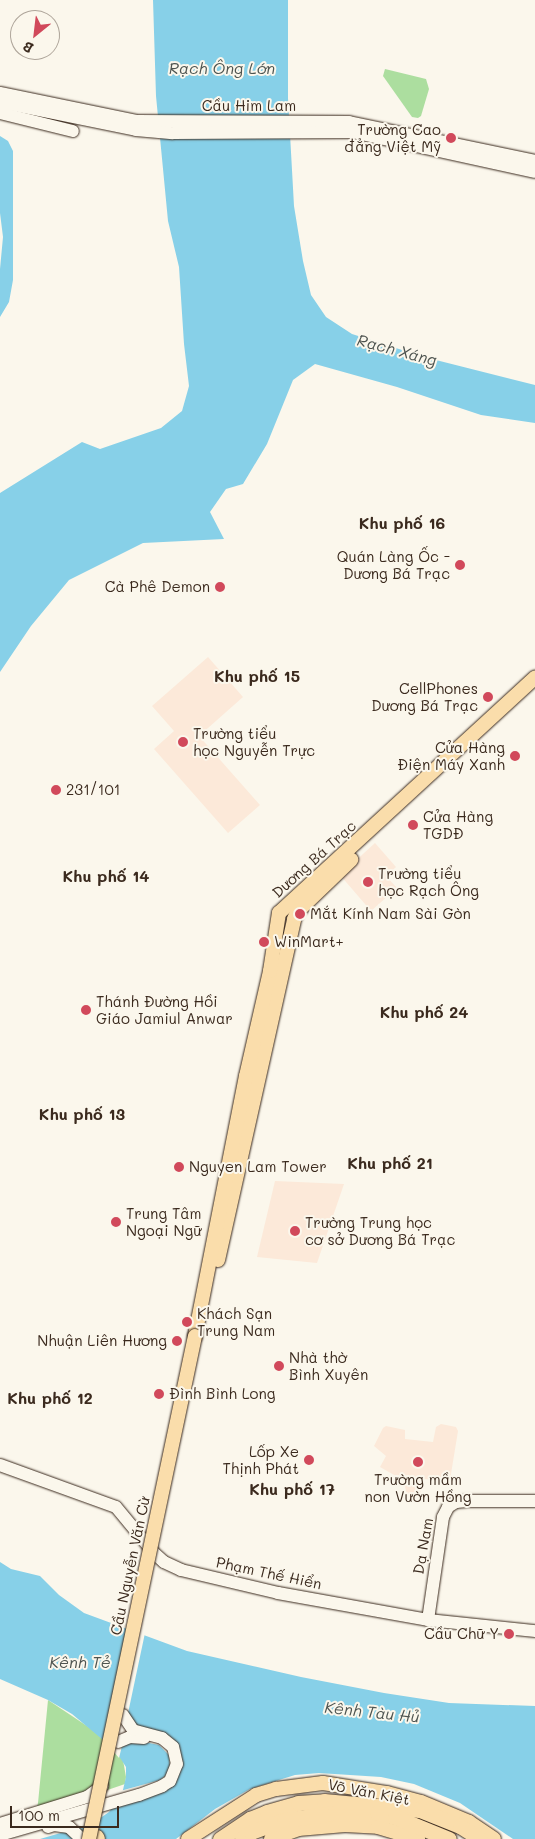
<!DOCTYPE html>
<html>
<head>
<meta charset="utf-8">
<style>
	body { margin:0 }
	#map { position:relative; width:535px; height:1839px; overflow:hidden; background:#fbf7ec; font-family:Mali,sans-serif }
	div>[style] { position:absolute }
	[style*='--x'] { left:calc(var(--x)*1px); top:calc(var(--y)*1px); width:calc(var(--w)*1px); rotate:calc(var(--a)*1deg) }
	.built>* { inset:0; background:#fce9d9 }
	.green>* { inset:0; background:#acde9f }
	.water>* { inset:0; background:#87d0e8 }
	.pier>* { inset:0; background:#fbf7ec }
	.roads { filter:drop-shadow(0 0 1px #3b2a1e) drop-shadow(0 0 1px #3b2a1e) }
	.secondary>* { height:12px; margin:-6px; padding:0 6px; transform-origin:6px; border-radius:6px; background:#fbf7ec }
	.primary>* { height:14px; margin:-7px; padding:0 7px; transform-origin:7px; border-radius:7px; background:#faddab }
	.trunk>* { height:15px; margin:-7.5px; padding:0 7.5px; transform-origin:7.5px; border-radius:7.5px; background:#faddab }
	.bridges { filter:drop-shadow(0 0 1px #3b2a1e) drop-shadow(0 0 1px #3b2a1e) }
	.primary-bridge>* { height:14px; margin:-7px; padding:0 7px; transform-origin:7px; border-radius:7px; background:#faddab }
	.dots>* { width:14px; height:14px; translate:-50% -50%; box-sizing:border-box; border:2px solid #fbf7ec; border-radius:50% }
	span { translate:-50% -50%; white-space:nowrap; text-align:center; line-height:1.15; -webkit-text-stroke:4px #fbf7ec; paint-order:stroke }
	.street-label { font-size:15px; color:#3b2a1e }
	.poi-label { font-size:15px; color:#3b2a1e }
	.right { translate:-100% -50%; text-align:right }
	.left { translate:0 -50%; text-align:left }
	.water-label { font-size:16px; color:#4e5450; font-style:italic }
	.neighbourhood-label { font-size:16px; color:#3b2a1e; font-weight:700 }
	.north { position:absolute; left:10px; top:10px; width:50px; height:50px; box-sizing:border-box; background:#fbf7ec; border:1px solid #aea59a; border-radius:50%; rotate:209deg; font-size:14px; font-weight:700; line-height:20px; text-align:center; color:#3b2a1e }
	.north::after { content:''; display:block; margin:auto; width:18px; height:22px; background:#d1495b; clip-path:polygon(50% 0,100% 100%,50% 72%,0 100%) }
	.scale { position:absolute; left:10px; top:1806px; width:109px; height:22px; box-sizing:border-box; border:2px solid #3b2a1e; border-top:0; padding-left:6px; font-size:15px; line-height:18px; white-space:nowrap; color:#3b2a1e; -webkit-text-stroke:4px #fbf7ec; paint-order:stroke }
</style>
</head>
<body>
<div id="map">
	<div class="built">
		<i style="clip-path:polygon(208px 657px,243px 697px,199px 736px,260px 805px,228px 833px,154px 749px,174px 731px,152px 706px)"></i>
		<i style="clip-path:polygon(375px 843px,396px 867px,386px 876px,397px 888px,371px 911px,340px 875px)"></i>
		<i style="clip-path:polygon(275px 1181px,344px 1184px,317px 1263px,257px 1257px)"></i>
		<i style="clip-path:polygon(441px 1424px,456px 1427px,458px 1431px,450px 1480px,422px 1479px,420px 1496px,407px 1494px,403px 1480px,380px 1467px,386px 1456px,374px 1446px,383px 1428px,386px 1426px,405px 1430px,405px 1439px,433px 1442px,436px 1427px)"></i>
	</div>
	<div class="green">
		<i style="clip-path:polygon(385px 69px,426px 79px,429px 89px,421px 116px,418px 118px,412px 117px,383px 76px)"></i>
		<i style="clip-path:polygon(48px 1700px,90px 1728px,115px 1750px,123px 1760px,126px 1777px,125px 1784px,35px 1815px,38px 1803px)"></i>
	</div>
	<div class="water">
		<i style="clip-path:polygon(153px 0,288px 0,288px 98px,294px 206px,303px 261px,311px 295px,326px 317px,352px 334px,424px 357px,535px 385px,535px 423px,481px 415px,397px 387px,315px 364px,293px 380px,267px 444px,243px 484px,226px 489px,210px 512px,224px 539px,143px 543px,69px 580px,31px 626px,0 672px,0 493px,82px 442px,100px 449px,161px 428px,182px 411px,189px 386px,184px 344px,179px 267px,168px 221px,156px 96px)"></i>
		<i style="clip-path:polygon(0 136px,8px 141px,13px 151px,13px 280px,9px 302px,0 317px,0 269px,3px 237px,0 213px)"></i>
		<i style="clip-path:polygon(0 1562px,11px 1569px,40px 1576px,59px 1595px,84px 1613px,187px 1651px,301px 1677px,384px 1693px,449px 1703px,535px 1706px,535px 1839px,513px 1839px,460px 1803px,414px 1784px,381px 1777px,319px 1773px,295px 1775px,250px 1789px,215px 1809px,176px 1839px,40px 1839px,81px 1827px,99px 1819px,109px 1812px,122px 1794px,126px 1777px,126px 1767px,115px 1750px,72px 1714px,48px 1700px,0 1679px)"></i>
	</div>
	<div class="pier">
		<i style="clip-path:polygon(131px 1627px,145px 1633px,127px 1718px,129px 1722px,165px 1737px,178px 1774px,116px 1800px,120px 1791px,160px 1780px,165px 1776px,170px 1768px,169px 1755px,159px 1745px,134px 1740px,122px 1746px,119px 1758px,113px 1751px)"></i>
	</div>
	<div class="roads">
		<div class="secondary">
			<i style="--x:0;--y:93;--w:139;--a:11.6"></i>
			<i style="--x:136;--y:121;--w:213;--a:0.3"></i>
			<i style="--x:349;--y:122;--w:190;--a:11.8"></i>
			<i style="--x:0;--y:102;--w:139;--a:11.6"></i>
			<i style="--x:136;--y:130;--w:37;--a:5"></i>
			<i style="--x:173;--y:133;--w:179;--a:-0.3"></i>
			<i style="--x:352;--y:132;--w:187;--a:12.3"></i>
			<i style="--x:0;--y:113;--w:75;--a:13.9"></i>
			<i style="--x:0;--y:1465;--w:123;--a:19.9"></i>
			<i style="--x:116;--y:1507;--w:60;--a:50.4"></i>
			<i style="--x:154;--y:1553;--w:13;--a:42"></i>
			<i style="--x:164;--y:1562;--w:19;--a:25"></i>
			<i style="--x:181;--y:1570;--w:100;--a:13.3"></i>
			<i style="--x:278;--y:1593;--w:152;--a:10.2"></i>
			<i style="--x:428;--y:1620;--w:108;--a:5.9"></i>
			<i style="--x:428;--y:1620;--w:104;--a:-81.7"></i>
			<i style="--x:443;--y:1517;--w:11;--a:-63"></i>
			<i style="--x:448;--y:1507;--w:9;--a:-32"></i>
			<i style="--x:456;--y:1502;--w:11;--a:-5"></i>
			<i style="--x:467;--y:1501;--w:68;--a:0"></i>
			<i style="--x:118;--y:1742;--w:13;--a:-23"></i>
			<i style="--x:130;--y:1737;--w:14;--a:4"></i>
			<i style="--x:0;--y:1824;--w:91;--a:-17.2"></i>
			<i style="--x:87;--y:1797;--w:19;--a:-36"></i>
			<i style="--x:48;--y:1827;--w:6;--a:-18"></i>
			<i style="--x:54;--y:1825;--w:15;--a:8"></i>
			<i style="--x:69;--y:1827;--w:18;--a:43"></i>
			<i style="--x:0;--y:1835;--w:145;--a:-16.1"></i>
			<i style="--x:139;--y:1795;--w:25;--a:-21"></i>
			<i style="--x:162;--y:1786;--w:9;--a:-32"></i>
			<i style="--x:170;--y:1781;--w:18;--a:-68"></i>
			<i style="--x:177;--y:1764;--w:17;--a:-103"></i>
			<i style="--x:173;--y:1747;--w:14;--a:-141"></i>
			<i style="--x:162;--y:1738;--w:30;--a:-165"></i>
			<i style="--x:133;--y:1730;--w:18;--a:-124"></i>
		</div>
		<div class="primary">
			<i style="--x:218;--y:1260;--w:349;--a:-77.4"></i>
			<i style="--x:294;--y:919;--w:9;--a:-63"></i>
			<i style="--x:298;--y:911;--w:74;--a:-43.9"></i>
			<i style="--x:195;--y:1336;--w:265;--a:-78.9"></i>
			<i style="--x:246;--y:1076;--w:108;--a:-77.1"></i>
			<i style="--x:270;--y:971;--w:59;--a:-81.2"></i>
			<i style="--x:279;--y:913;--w:348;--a:-42.6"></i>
			<i style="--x:97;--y:1837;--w:2;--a:63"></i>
			<i style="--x:188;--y:1839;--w:81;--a:-32.9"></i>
			<i style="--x:256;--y:1795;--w:21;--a:-17"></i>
			<i style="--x:276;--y:1789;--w:47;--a:-7.3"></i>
			<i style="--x:323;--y:1783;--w:65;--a:8.9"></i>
			<i style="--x:387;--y:1793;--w:35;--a:15"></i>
			<i style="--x:421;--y:1802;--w:52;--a:22.6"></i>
			<i style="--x:469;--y:1822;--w:30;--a:34"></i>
			<i style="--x:271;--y:1839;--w:29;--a:-20"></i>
			<i style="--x:298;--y:1829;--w:47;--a:-4.9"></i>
			<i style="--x:345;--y:1825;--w:33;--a:3"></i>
			<i style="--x:378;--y:1827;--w:42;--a:16.7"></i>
		</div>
		<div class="trunk">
			<i style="--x:220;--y:1839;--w:36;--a:-34"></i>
			<i style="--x:250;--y:1819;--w:18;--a:-22"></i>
			<i style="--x:267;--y:1812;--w:32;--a:-16"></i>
			<i style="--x:298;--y:1803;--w:26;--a:-4"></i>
			<i style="--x:324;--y:1801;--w:96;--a:5.4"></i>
			<i style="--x:420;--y:1810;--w:43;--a:21.8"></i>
			<i style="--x:460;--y:1826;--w:24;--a:33"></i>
			<i style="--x:242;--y:1839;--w:11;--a:-38"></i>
			<i style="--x:251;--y:1832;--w:35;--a:-20"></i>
			<i style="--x:284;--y:1820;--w:50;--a:-8"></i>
			<i style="--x:334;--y:1813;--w:43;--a:0"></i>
			<i style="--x:377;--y:1813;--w:18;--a:13"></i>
			<i style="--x:395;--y:1817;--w:58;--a:22.2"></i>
		</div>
	</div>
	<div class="bridges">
		<div class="primary-bridge">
			<i style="--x:89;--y:1839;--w:514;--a:-78.1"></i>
		</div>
	</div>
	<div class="dots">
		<i style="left:451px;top:138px;background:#d1495b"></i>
		<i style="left:460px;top:565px;background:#d1495b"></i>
		<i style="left:220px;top:587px;background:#d1495b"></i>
		<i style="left:488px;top:697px;background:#d1495b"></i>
		<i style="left:183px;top:742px;background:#d1495b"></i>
		<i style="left:515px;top:756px;background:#d1495b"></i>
		<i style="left:56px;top:790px;background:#d1495b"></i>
		<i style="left:413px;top:825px;background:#d1495b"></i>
		<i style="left:368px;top:882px;background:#d1495b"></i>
		<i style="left:300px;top:914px;background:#d1495b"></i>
		<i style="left:264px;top:942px;background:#d1495b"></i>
		<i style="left:86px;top:1010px;background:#d1495b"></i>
		<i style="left:179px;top:1167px;background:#d1495b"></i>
		<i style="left:116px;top:1222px;background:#d1495b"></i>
		<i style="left:295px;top:1231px;background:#d1495b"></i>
		<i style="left:187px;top:1322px;background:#d1495b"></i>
		<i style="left:177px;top:1341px;background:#d1495b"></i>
		<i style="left:279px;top:1366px;background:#d1495b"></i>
		<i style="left:159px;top:1394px;background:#d1495b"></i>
		<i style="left:309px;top:1460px;background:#d1495b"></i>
		<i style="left:418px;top:1462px;background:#d1495b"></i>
		<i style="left:509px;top:1634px;background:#d1495b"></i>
	</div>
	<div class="street-label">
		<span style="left:249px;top:106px">Cầu Him Lam</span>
		<span style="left:314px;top:859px;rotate:-42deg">Dương Bá Trạc</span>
		<span style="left:423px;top:1546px;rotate:-80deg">Dạ Nam</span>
		<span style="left:130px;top:1566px;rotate:-78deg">Cầu Nguyễn Văn Cừ</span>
		<span style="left:269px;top:1573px;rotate:12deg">Phạm Thế Hiển</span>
		<span style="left:369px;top:1792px;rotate:11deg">Võ Văn Kiệt</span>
	</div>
	<div class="poi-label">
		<span class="right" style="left:441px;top:138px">Trường Cao<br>đẳng Việt Mỹ</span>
		<span class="right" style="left:450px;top:565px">Quán Làng Ốc -<br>Dương Bá Trạc</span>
		<span class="right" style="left:210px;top:587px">Cà Phê Demon</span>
		<span class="right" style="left:478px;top:697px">CellPhones<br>Dương Bá Trạc</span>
		<span class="left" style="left:193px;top:742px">Trường tiểu<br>học Nguyễn Trực</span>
		<span class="right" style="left:505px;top:756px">Cửa Hàng<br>Điện Máy Xanh</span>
		<span class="left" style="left:66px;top:790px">231/101</span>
		<span class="left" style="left:423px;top:825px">Cửa Hàng<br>TGDĐ</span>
		<span class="left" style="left:378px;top:882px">Trường tiểu<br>học Rạch Ông</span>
		<span class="left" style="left:310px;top:914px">Mắt Kính Nam Sài Gòn</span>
		<span class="left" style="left:274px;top:942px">WinMart+</span>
		<span class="left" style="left:96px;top:1010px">Thánh Đường Hồi<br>Giáo Jamiul Anwar</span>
		<span class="left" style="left:189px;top:1167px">Nguyen Lam Tower</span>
		<span class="left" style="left:126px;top:1222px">Trung Tâm<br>Ngoại Ngữ</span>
		<span class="left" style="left:305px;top:1231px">Trường Trung học<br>cơ sở Dương Bá Trạc</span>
		<span class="left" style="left:197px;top:1322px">Khách Sạn<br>Trung Nam</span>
		<span class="right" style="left:167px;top:1341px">Nhuận Liên Hương</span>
		<span class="left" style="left:289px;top:1366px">Nhà thờ<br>Bình Xuyên</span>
		<span class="left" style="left:169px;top:1394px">Đình Bình Long</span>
		<span class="right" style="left:299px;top:1460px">Lốp Xe<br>Thịnh Phát</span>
		<span style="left:418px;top:1488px">Trường mầm<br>non Vườn Hồng</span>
		<span class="right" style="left:499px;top:1634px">Cầu Chữ Y</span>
	</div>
	<div class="water-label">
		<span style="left:222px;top:68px">Rạch Ông Lớn</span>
		<span style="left:397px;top:350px;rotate:15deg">Rạch Xáng</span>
		<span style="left:80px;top:1662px">Kênh Tẻ</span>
		<span style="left:372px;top:1712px;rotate:6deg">Kênh Tàu Hủ</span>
	</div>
	<div class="neighbourhood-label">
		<span style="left:402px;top:523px">Khu phố 16</span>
		<span style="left:257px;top:676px">Khu phố 15</span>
		<span style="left:106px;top:876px">Khu phố 14</span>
		<span style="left:424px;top:1012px">Khu phố 24</span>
		<span style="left:82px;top:1114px">Khu phố 13</span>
		<span style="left:390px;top:1163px">Khu phố 21</span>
		<span style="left:50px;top:1398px">Khu phố 12</span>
		<span style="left:292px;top:1489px">Khu phố 17</span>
	</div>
	<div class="north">B</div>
	<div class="scale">100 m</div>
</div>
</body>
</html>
